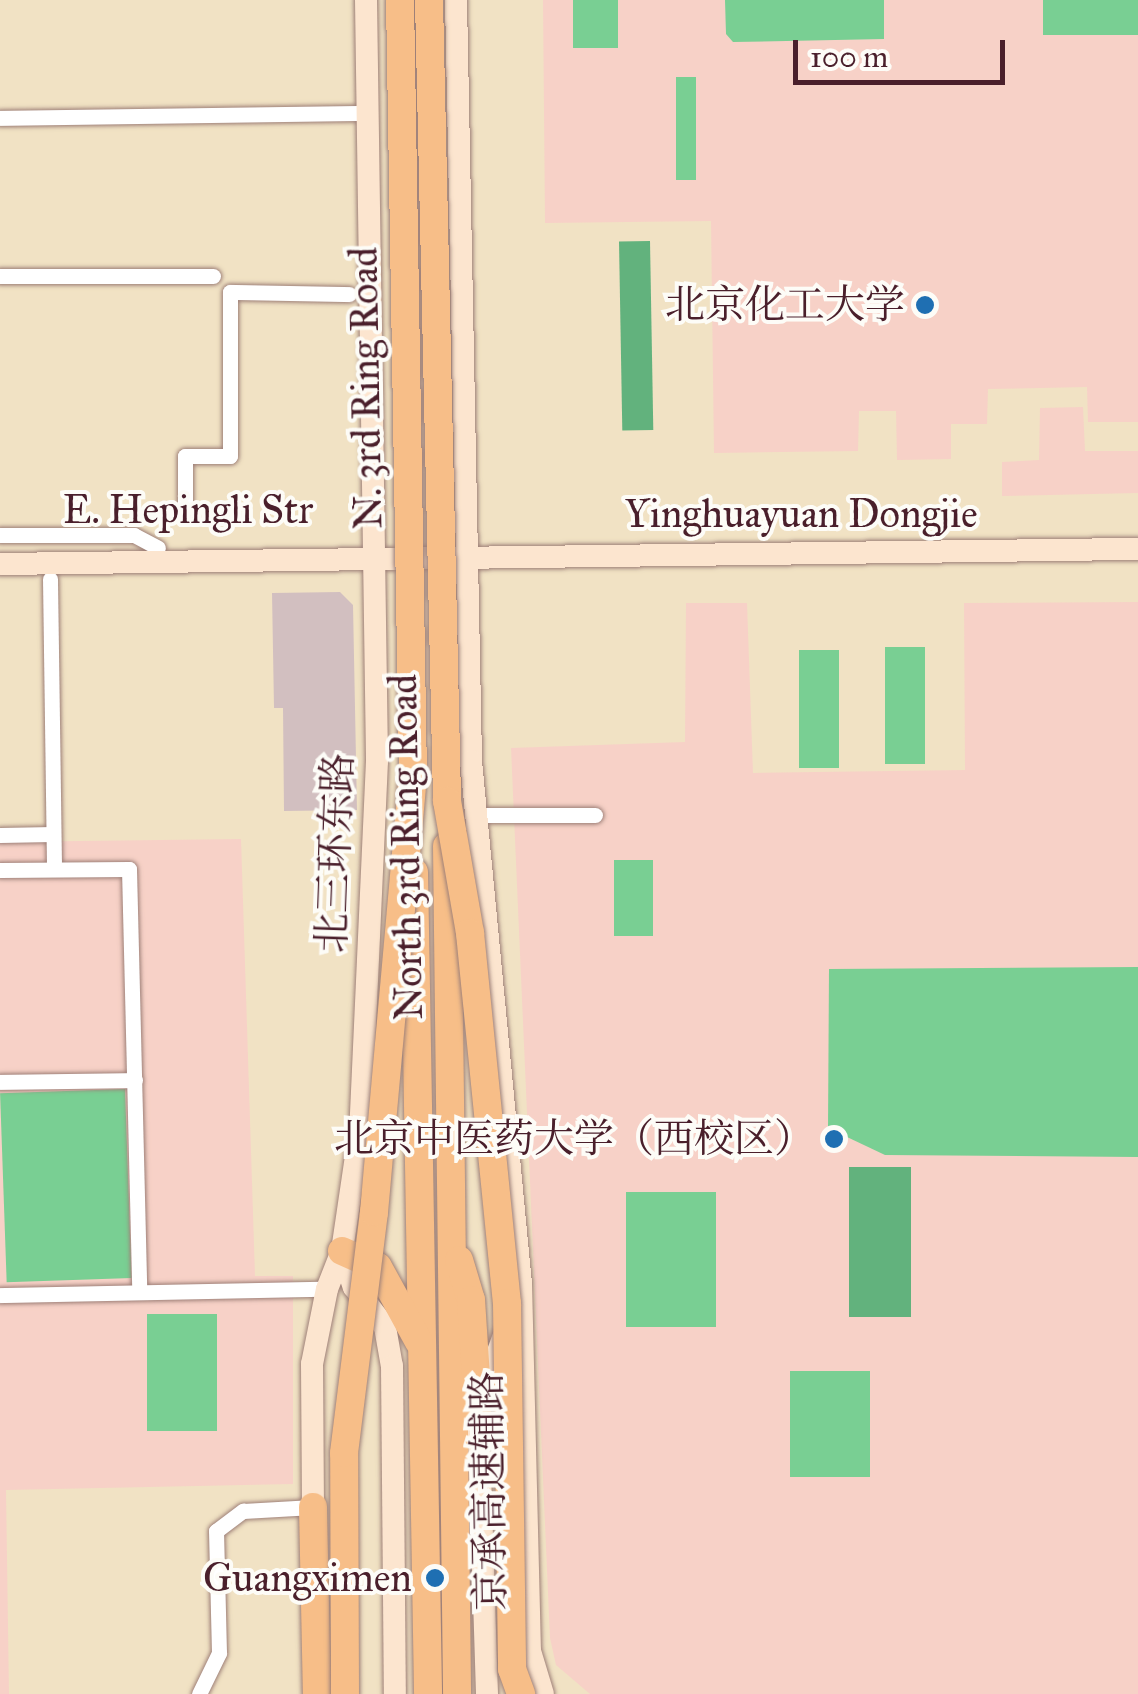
<!DOCTYPE html>
<html>
<head>
<meta charset="utf-8">
<style>
	body { margin:0 }
	#map { position:relative; width:1138px; height:1694px; overflow:hidden; background:#f1e2c4; font-family:"IM FELL Great Primer","Noto Serif SC",serif }
	div>[style] { position:absolute }
	[style*='--x'] { left:calc(var(--x)*1px); top:calc(var(--y)*1px); width:calc(var(--w)*1px); rotate:calc(var(--a)*1deg) }
	.built>* { inset:0; background:#f7d1c7 }
	.industrial>* { inset:0; background:#d2bfc0 }
	.green>* { inset:0; background:#79cf93; transform-origin:0 0 }
	.forest>* { inset:0; background:#62b27d; transform-origin:0 0 }
	.roads { filter:drop-shadow(0 0 2px #9e8078) drop-shadow(0 0 2px #9e8078) }
	.street>* { height:15px; margin:-7.5px; padding:0 7.5px; transform-origin:7.5px; border-radius:7.5px; background:#fff }
	.secondary>* { height:22px; margin:-11px; padding:0 11px; transform-origin:11px; border-radius:11px; background:#fce5cf }
	.highway>* { height:28px; margin:-14px; padding:0 14px; transform-origin:14px; border-radius:14px; background:#f7be88 }
	.bridges { filter:drop-shadow(0 0 2px #9e8078) drop-shadow(0 0 2px #9e8078) }
	.highway-bridge>* { height:28px; margin:-14px; padding:0 14px; transform-origin:14px; border-radius:14px; background:#f7be88 }
	.dots>* { width:28px; height:28px; translate:-50% -50%; box-sizing:border-box; border:5px solid #fdfcf7; border-radius:50% }
	span { translate:-50% -50%; white-space:nowrap; text-align:center; line-height:1.15; -webkit-text-stroke:8px #fdfcf7; paint-order:stroke }
	.poi-label { font-size:40px; color:#4a1f2b }
	.right { translate:-100% -50%; text-align:right }
	.street-label { font-size:40px; color:#4a1f2b }
	.scale { position:absolute; left:793px; top:40px; width:212px; height:45px; box-sizing:border-box; border:5px solid #4a1f2b; border-top:0; padding-left:12px; font-size:30px; line-height:35px; white-space:nowrap; color:#4a1f2b; -webkit-text-stroke:8px #fdfcf7; paint-order:stroke }
</style>
</head>
<body>
<div id="map">
	<div class="built">
		<i style="clip-path:polygon(543px 0,1138px 0,1138px 422px,1088px 422px,1087px 387px,988px 389px,987px 424px,951px 424px,951px 459px,897px 460px,896px 411px,859px 411px,858px 451px,714px 453px,711px 221px,545px 223px)"></i>
		<i style="clip-path:polygon(1083px 407px,1085px 451px,1138px 451px,1138px 493px,1002px 496px,1002px 462px,1039px 460px,1040px 408px)"></i>
		<i style="clip-path:polygon(1138px 602px,1138px 1694px,590px 1694px,556px 1665px,550px 1638px,511px 748px,685px 742px,686px 603px,747px 603px,753px 773px,965px 770px,964px 603px)"></i>
		<i style="clip-path:polygon(241px 839px,255px 1276px,293px 1276px,293px 1484px,6px 1490px,9px 1694px,0 1694px,0 842px)"></i>
	</div>
	<div class="industrial">
		<i style="clip-path:polygon(340px 592px,353px 605px,357px 810px,284px 811px,283px 708px,274px 708px,272px 593px)"></i>
	</div>
	<div class="green">
		<i style="left:573px;top:0;width:45px;height:48px"></i>
		<i style="clip-path:polygon(725px 0,884px 0,884px 39px,733px 42px,726px 34px)"></i>
		<i style="left:1043px;top:0;width:95px;height:35px"></i>
		<i style="left:676px;top:77px;width:20px;height:103px"></i>
		<i style="left:885px;top:647px;width:40px;height:117px"></i>
		<i style="left:839px;top:650px;width:118px;height:40px;rotate:90deg"></i>
		<i style="left:614px;top:860px;width:39px;height:76px"></i>
		<i style="clip-path:polygon(1138px 967px,1138px 1157px,885px 1155px,828px 1128px,829px 969px)"></i>
		<i style="left:125px;top:1089px;width:189px;height:125px;rotate:88deg"></i>
		<i style="left:716px;top:1192px;width:135px;height:90px;rotate:90deg"></i>
		<i style="left:217px;top:1314px;width:117px;height:70px;rotate:90deg"></i>
		<i style="left:790px;top:1371px;width:80px;height:106px"></i>
	</div>
	<div class="forest">
		<i style="left:650px;top:241px;width:189px;height:31px;rotate:89deg"></i>
		<i style="left:849px;top:1167px;width:62px;height:150px"></i>
	</div>
	<div class="roads">
		<div class="street">
			<i style="--x:0;--y:118;--w:368;--a:-0.8"></i>
			<i style="--x:0;--y:276;--w:213;--a:0"></i>
			<i style="--x:185;--y:509;--w:53;--a:-90"></i>
			<i style="--x:185;--y:456;--w:45;--a:0"></i>
			<i style="--x:230;--y:456;--w:164;--a:-90"></i>
			<i style="--x:230;--y:292;--w:119;--a:1"></i>
			<i style="--x:0;--y:535;--w:134;--a:0"></i>
			<i style="--x:134;--y:535;--w:27;--a:28"></i>
			<i style="--x:50;--y:579;--w:290;--a:89.2"></i>
			<i style="--x:476;--y:815;--w:119;--a:0"></i>
			<i style="--x:0;--y:835;--w:53;--a:-1.1"></i>
			<i style="--x:0;--y:870;--w:129;--a:-0.4"></i>
			<i style="--x:129;--y:869;--w:421;--a:88.6"></i>
			<i style="--x:0;--y:1082;--w:135;--a:-0.8"></i>
			<i style="--x:0;--y:1295;--w:327;--a:-1.1"></i>
			<i style="--x:199;--y:1694;--w:46;--a:-64"></i>
			<i style="--x:219;--y:1653;--w:122;--a:-91.4"></i>
			<i style="--x:216;--y:1531;--w:34;--a:-37"></i>
			<i style="--x:243;--y:1511;--w:70;--a:-3.3"></i>
		</div>
		<div class="secondary">
			<i style="--x:366;--y:0;--w:761;--a:89.17"></i>
			<i style="--x:377;--y:761;--w:368;--a:92.6"></i>
			<i style="--x:360;--y:1129;--w:123;--a:98.4"></i>
			<i style="--x:342;--y:1251;--w:38;--a:72"></i>
			<i style="--x:354;--y:1287;--w:51;--a:52.2"></i>
			<i style="--x:385;--y:1327;--w:40;--a:80"></i>
			<i style="--x:392;--y:1366;--w:328;--a:89.5"></i>
			<i style="--x:456;--y:0;--w:761;--a:88.87"></i>
			<i style="--x:471;--y:761;--w:525;--a:84.54"></i>
			<i style="--x:521;--y:1284;--w:367;--a:88.6"></i>
			<i style="--x:530;--y:1651;--w:45;--a:73.2"></i>
			<i style="--x:0;--y:564;--w:1138;--a:-0.76"></i>
			<i style="--x:313;--y:1507;--w:143;--a:-90.4"></i>
			<i style="--x:312;--y:1364;--w:76;--a:-78.7"></i>
			<i style="--x:327;--y:1289;--w:41;--a:-68.5"></i>
			<i style="--x:487;--y:1694;--w:287;--a:-91.8"></i>
			<i style="--x:478;--y:1407;--w:77;--a:-70.1"></i>
		</div>
		<div class="highway">
			<i style="--x:447;--y:846;--w:848;--a:89.32"></i>
			<i style="--x:414;--y:872;--w:822;--a:89.02"></i>
			<i style="--x:342;--y:1251;--w:39;--a:24"></i>
			<i style="--x:378;--y:1267;--w:85;--a:61.3"></i>
			<i style="--x:459;--y:1260;--w:42;--a:73.3"></i>
			<i style="--x:471;--y:1300;--w:107;--a:86.3"></i>
			<i style="--x:313;--y:1507;--w:187;--a:88.8"></i>
		</div>
	</div>
	<div class="bridges">
		<div class="highway-bridge">
			<i style="--x:429;--y:0;--w:801;--a:88.71"></i>
			<i style="--x:447;--y:801;--w:134;--a:80.1"></i>
			<i style="--x:470;--y:933;--w:372;--a:84.3"></i>
			<i style="--x:507;--y:1303;--w:366;--a:89.2"></i>
			<i style="--x:512;--y:1669;--w:27;--a:70"></i>
			<i style="--x:345;--y:1694;--w:241;--a:-90.2"></i>
			<i style="--x:344;--y:1453;--w:243;--a:-82.9"></i>
			<i style="--x:374;--y:1212;--w:439;--a:-84.9"></i>
			<i style="--x:413;--y:775;--w:775;--a:-90.96"></i>
		</div>
	</div>
	<div class="dots">
		<i style="left:925px;top:305px;background:#1f6fb2"></i>
		<i style="left:834px;top:1139px;background:#1f6fb2"></i>
		<i style="left:435px;top:1578px;background:#1f6fb2"></i>
	</div>
	<div class="poi-label">
		<span class="right" style="left:905px;top:305px">北京化工大学</span>
		<span class="right" style="left:814px;top:1139px">北京中医药大学（西校区）</span>
		<span class="right" style="left:412px;top:1578px">Guangximen</span>
	</div>
	<div class="street-label">
		<span style="left:366px;top:388px;rotate:-91deg">N. 3rd Ring Road</span>
		<span style="left:188px;top:510px">E. Hepingli Str</span>
		<span style="left:801px;top:514px">Yinghuayuan Dongjie</span>
		<span style="left:406px;top:847px;rotate:-91deg">North 3rd Ring Road</span>
		<span style="left:335px;top:853px;rotate:-88deg">北三环东路</span>
		<span style="left:489px;top:1491px;rotate:-91deg">京承高速辅路</span>
	</div>
	<div class="scale">100 m</div>
</div>
</body>
</html>
